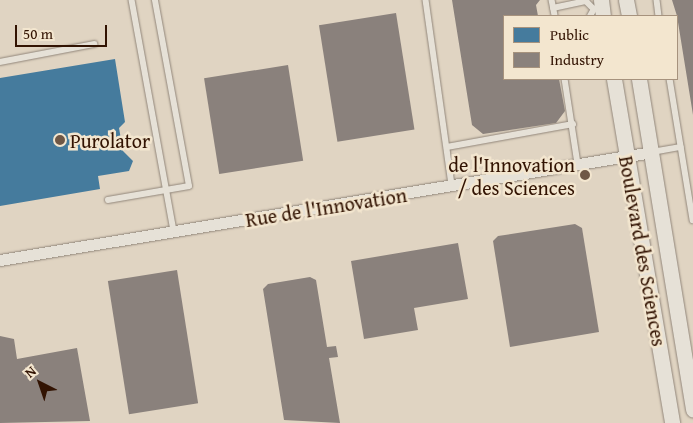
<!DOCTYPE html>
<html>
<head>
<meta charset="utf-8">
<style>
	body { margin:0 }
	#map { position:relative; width:693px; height:423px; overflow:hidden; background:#e0d4c2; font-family:"Gentium Book Plus",serif }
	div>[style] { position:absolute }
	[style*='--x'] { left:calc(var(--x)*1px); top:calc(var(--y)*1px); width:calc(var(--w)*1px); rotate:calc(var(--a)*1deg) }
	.public>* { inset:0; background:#457b9d }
	.industry>* { inset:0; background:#8a817c; transform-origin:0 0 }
	.roads { filter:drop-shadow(0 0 1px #91867a) drop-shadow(0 0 1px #91867a) }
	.lane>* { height:5.5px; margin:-2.75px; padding:0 2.75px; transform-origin:2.75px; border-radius:2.75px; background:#e6e1d7 }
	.street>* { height:11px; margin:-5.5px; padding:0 5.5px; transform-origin:5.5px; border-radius:5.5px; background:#e6e1d7 }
	.secondary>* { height:15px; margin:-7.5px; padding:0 7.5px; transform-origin:7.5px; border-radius:7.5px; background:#e6e1d7 }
	.dots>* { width:14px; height:14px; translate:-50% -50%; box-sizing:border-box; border:2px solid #f3e6cf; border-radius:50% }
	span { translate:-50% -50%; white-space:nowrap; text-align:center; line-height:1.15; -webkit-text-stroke:5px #f3e6cf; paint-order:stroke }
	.poi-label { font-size:20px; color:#321302 }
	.left { translate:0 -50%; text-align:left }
	.right { translate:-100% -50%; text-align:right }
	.street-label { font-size:20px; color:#321302 }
	.legend { position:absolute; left:503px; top:15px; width:175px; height:65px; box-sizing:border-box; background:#f3e6cf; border:1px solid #a6927d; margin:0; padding:6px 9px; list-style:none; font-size:15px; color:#321302 }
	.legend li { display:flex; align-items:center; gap:10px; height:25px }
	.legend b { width:25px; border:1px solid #a6927d }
	.north { position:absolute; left:15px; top:358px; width:50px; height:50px; -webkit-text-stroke:4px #f3e6cf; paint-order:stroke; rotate:319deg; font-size:14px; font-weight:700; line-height:20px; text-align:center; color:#321302 }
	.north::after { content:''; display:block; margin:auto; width:18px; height:22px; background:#321302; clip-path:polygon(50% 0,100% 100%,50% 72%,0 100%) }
	.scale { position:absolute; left:15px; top:25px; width:92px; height:22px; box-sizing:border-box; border:2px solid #321302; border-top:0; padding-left:6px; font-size:15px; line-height:18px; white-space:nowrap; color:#321302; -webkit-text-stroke:4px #f3e6cf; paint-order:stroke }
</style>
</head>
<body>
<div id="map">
	<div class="public">
		<i style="clip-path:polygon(115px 59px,125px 122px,119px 128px,123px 151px,133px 161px,129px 171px,98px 176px,100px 189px,0 206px,0 78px)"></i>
	</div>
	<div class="industry">
		<i style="clip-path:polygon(452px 0,540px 0,536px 5px,538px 16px,504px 16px,504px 79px,559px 79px,565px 111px,556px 123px,483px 134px,472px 125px)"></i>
		<i style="clip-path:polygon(672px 0,693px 0,693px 115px,677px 16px)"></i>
		<i style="left:396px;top:13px;width:118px;height:78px;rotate:81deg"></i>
		<i style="left:288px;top:65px;width:97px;height:85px;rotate:81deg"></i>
		<i style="clip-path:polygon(575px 224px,582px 228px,599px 332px,510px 347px,493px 241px,498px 236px)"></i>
		<i style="clip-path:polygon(458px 243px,468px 299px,414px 308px,418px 330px,364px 339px,351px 261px)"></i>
		<i style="left:177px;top:270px;width:135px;height:70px;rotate:81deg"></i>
		<i style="clip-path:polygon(310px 277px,316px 280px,327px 347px,336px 346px,338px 357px,329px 358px,340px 423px,284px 420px,263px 289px,268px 284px)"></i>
		<i style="clip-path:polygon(0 336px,14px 339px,17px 359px,77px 348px,90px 421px,0 423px)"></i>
	</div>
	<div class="roads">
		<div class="lane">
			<i style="--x:132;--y:0;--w:235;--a:79.7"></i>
			<i style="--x:426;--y:0;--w:188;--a:82"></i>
			<i style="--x:552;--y:0;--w:16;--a:79"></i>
			<i style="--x:657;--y:0;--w:16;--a:83"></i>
			<i style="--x:553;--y:8;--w:34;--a:-12"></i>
			<i style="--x:586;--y:1;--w:11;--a:45"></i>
			<i style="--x:590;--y:16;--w:8;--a:-60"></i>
			<i style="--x:0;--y:62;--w:96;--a:-10.8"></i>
			<i style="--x:565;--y:79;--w:86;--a:81.3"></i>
			<i style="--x:670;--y:79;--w:143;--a:80.7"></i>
			<i style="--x:447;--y:147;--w:128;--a:-10.3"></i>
			<i style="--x:652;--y:152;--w:29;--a:-10"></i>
			<i style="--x:108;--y:200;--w:82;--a:-9.8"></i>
			<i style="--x:189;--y:186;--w:189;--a:-100.4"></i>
		</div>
		<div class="street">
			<i style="--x:0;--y:260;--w:661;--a:-9.41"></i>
		</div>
		<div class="secondary">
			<i style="--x:601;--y:0;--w:16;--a:83"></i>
			<i style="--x:626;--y:0;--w:16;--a:79"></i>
			<i style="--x:614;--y:79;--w:349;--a:80.4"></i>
			<i style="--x:639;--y:79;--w:335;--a:80.7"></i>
		</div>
	</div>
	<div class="dots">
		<i style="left:60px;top:140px;background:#6f5745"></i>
		<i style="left:585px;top:175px;background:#6f5745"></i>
	</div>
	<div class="poi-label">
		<span class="left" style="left:70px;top:140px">Purolator</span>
		<span class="right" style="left:575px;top:176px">de l'Innovation<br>/ des Sciences</span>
	</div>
	<div class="street-label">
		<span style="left:326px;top:207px;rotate:-9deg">Rue de l'Innovation</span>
		<span style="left:643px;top:251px;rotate:80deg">Boulevard des Sciences</span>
	</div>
	<ul class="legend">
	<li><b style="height:14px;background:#457b9d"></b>Public</li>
	<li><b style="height:14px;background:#8a817c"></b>Industry</li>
	</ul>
	<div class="north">N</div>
	<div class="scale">50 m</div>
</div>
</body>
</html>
